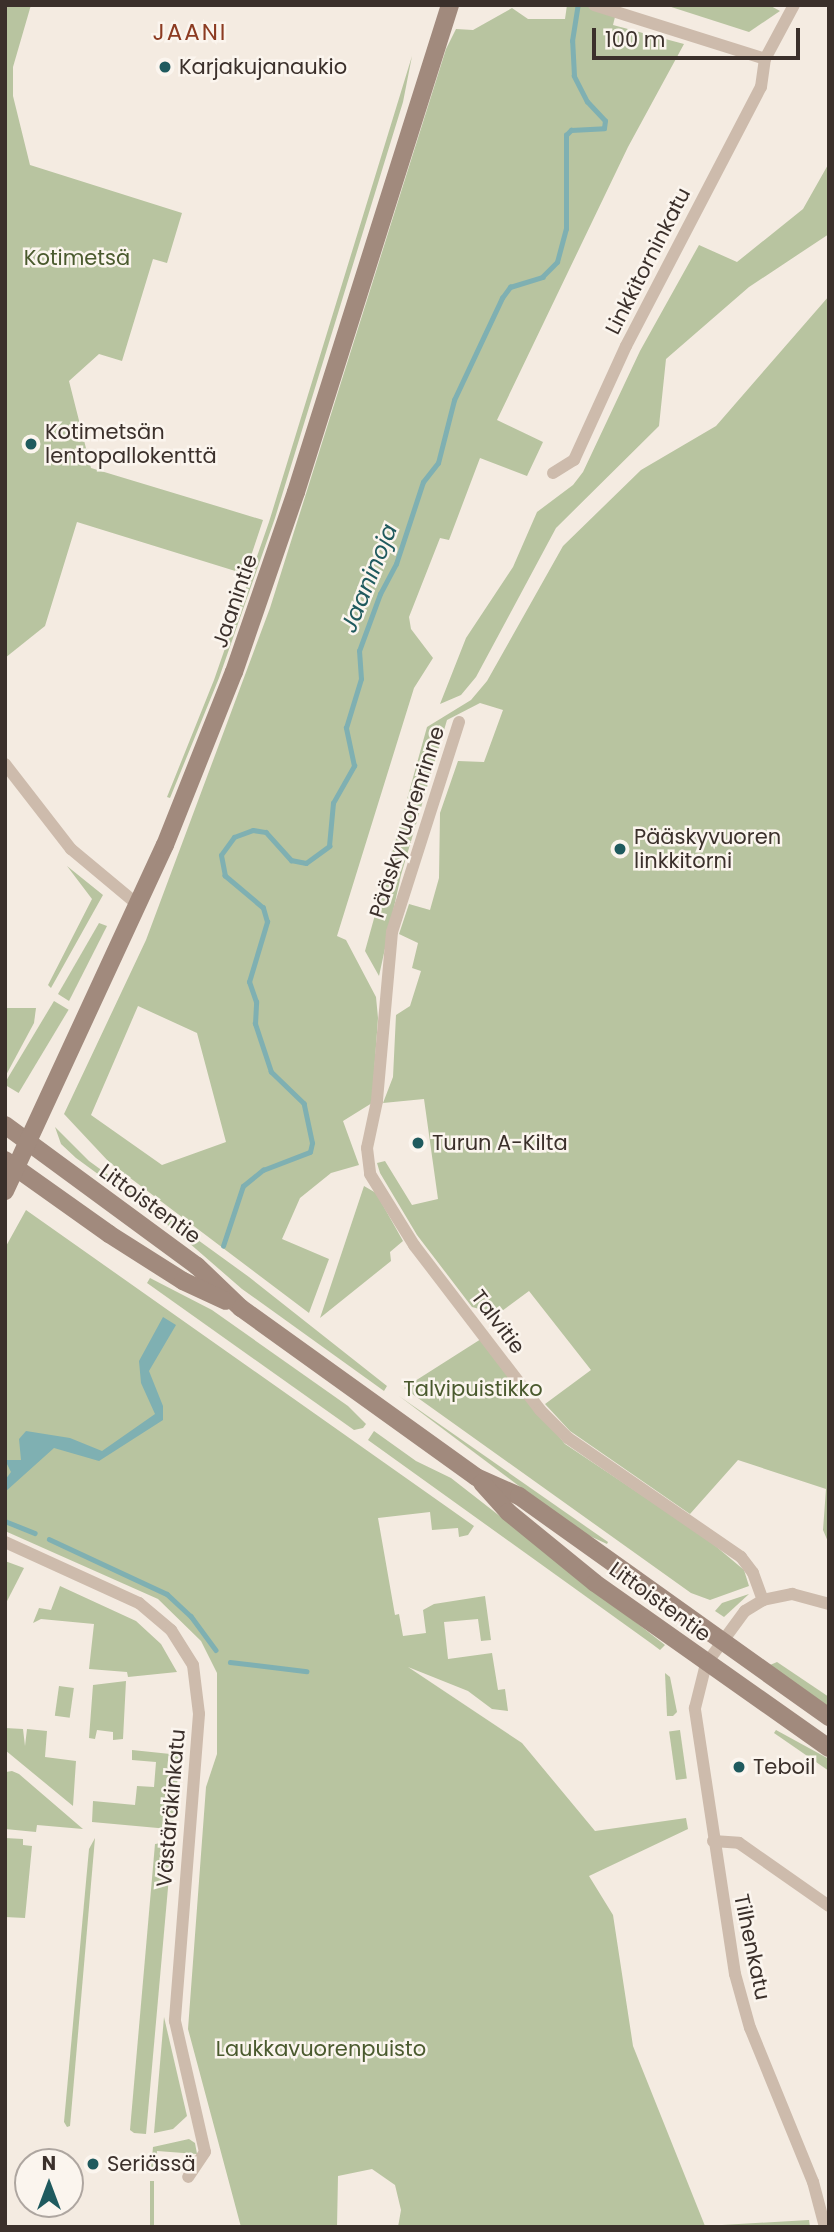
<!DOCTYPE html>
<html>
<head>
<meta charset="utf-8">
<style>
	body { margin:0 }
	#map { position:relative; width:834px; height:2232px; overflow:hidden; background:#f4ebe1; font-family:Poppins,sans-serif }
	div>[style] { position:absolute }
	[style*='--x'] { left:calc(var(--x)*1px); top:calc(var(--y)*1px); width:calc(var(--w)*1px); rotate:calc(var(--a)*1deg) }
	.green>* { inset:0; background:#b8c4a0; transform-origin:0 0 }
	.water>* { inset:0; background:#7fb0b2 }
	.stream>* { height:4.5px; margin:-2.25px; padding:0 2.25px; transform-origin:2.25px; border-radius:2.25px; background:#7fb0b2 }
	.street>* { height:12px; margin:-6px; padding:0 6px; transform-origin:6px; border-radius:6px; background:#cdbbac }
	.secondary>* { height:18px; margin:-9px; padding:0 9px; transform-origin:9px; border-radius:9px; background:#a18a7d }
	.dots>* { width:19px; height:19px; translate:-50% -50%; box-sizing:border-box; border:4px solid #fbf5ee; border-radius:50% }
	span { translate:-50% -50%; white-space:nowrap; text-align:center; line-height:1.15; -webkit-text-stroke:5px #fbf5ee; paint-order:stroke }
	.poi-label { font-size:21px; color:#3b302b }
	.left { translate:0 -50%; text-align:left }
	.park-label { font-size:21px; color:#4a5a2e }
	.street-label { font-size:21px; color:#3b302b }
	.neighbourhood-label { font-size:23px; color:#8c3b22; letter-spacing:2px }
	.water-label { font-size:23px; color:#1f5a5e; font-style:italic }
	.frame { position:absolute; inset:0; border:7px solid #3b302b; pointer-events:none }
	.north { position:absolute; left:14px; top:2148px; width:70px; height:70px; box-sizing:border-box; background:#fbf5ee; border:2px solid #aea6a0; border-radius:50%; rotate:0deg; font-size:19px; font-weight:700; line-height:28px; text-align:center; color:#3b302b }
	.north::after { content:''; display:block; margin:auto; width:24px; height:32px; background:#1f5a5e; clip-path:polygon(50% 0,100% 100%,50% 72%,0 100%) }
	.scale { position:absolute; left:592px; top:28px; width:208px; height:32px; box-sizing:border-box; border:4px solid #3b302b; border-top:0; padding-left:9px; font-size:21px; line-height:24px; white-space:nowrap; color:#3b302b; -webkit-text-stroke:5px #fbf5ee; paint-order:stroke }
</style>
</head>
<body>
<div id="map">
	<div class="green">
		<i style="clip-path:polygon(5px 5px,31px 5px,13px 67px,13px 96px,30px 165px,182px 213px,167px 263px,153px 259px,122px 361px,99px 354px,69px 381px,91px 468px,263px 520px,245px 574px,77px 522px,45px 626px,5px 658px)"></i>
		<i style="clip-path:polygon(evenodd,567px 5px,618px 5px,613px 25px,684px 44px,628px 147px,497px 420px,543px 442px,527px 476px,480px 458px,449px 540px,440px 538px,409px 617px,411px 629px,433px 658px,414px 688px,337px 936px,346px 940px,376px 997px,378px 1018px,372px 1103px,343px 1121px,359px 1165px,331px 1173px,300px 1198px,282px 1239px,329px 1259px,309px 1313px,109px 1162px,64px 1114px,146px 940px,270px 608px,446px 49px,456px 29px,473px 30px,512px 8px,528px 19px,565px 19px,567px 5px,138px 1006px,197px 1033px,226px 1142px,162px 1165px,91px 1115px,138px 1006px)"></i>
		<i style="clip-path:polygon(665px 5px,769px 5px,780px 11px,749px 32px)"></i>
		<i style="clip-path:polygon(412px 56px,403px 102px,275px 518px,219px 678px,170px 798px,167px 797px,214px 680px,269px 522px)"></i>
		<i style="clip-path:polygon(829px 163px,829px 234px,749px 287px,666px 359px,659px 426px,556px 528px,476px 677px,461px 695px,440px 704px,466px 638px,513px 567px,537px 512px,573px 485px,583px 472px,640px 351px,699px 245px,737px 262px,803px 209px)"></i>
		<i style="clip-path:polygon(829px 296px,829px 1544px,823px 1530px,826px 1489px,738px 1460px,690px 1514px,570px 1431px,545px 1404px,591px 1370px,529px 1291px,498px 1314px,472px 1307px,417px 1235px,380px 1173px,377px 1163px,385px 1161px,412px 1205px,438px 1199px,424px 1099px,383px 1103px,393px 1077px,396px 1015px,410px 1006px,421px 971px,412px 968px,418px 943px,399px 934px,409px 904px,430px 910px,439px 878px,440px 813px,458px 761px,484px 762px,503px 710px,480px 703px,447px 720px,401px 875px,379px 976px,365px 951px,427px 727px,471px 700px,487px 681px,563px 546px,641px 470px,716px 426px)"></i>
		<i style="clip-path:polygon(67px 866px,103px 895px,51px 988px,48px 985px,92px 899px)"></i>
		<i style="clip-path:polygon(99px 923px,107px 926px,69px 1001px,58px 994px)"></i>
		<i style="left:54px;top:1001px;width:17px;height:97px;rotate:31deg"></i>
		<i style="clip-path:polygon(5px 1008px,36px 1008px,34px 1023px,5px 1077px)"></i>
		<i style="clip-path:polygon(55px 1127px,89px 1161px,249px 1277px,387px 1386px,384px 1391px,242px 1289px,173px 1229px,76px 1158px,61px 1144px)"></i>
		<i style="clip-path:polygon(364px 1186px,376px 1193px,403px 1241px,390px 1252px,391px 1261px,320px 1318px)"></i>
		<i style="clip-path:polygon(26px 1210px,474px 1526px,468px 1535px,459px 1537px,458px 1528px,432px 1530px,430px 1512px,378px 1518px,395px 1615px,399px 1614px,403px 1636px,426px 1633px,423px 1610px,434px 1604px,485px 1596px,491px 1640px,481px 1641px,478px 1619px,444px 1622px,448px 1659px,492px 1653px,498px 1690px,505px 1689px,508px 1711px,492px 1709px,468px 1691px,408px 1667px,522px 1743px,595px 1831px,686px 1818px,688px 1829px,589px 1876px,613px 1915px,633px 2046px,705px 2226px,809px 2220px,810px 2227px,398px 2227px,401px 2210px,395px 2185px,372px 2169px,338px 2176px,337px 2227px,241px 2227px,188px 2029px,206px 1787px,217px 1754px,217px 1673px,201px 1641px,158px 1599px,5px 1531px,5px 1248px)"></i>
		<i style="clip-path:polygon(150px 1278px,212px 1310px,348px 1406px,366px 1424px,363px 1428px,354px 1430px,147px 1283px)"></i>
		<i style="clip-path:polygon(481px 1339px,565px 1444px,706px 1538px,744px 1570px,749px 1586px,710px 1600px,691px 1593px,404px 1388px)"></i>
		<i style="clip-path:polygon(399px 1396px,608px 1542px,607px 1544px,579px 1531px)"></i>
		<i style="clip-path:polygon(374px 1431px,416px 1461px,451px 1478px,665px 1645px,660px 1650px,652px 1644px,368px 1440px)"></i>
		<i style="clip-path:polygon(5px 1561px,24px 1568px,5px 1605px)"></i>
		<i style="clip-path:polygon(60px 1586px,136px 1621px,161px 1644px,177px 1672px,128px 1677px,127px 1672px,89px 1669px,94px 1624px,41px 1619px,33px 1623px,39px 1608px,51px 1610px)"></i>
		<i style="clip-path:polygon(749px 1594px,724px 1617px,715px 1611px,722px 1603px)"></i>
		<i style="clip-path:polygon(777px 1662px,829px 1697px,829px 1707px,770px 1665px)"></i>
		<i style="clip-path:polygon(665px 1673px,670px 1677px,677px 1712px,673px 1716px,667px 1716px)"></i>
		<i style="clip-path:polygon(126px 1681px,123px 1739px,113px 1740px,113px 1732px,97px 1730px,95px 1739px,89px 1738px,93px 1685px)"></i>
		<i style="left:59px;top:1686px;width:15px;height:30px;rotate:8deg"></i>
		<i style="clip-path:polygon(5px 1728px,23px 1729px,25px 1746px,27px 1729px,47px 1731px,45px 1757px,76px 1761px,73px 1806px,5px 1750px)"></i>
		<i style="left:680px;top:1730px;width:49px;height:11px;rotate:82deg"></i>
		<i style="clip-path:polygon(776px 1730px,829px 1759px,829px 1771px,774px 1733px)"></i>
		<i style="clip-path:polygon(132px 1750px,180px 1755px,173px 1825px,169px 1829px,92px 1822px,93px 1801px,135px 1805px,137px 1786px,154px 1787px,156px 1762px,132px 1760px)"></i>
		<i style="clip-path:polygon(12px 1771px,19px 1774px,83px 1829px,37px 1825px,36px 1832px,5px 1829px,6px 1772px)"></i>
		<i style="clip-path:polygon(5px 1838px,23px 1839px,23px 1845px,32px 1846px,25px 1918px,5px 1917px)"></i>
		<i style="clip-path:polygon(95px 1838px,70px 2126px,67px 2127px,64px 2122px,89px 1849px)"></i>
		<i style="clip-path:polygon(168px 1842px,172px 1843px,146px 2134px,134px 2133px,130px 2130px,155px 1844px)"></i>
		<i style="clip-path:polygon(164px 2017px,187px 2116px,173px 2129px,154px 2133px)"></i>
		<i style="clip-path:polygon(189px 2139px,195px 2143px,197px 2154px,157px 2151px,155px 2171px,151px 2169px,153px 2147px)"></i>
		<i style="left:150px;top:2181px;width:4px;height:46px"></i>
	</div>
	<div class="water">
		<i style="clip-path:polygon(163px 1317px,176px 1325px,149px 1371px,163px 1406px,163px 1420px,99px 1461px,54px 1448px,5px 1492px,5px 1480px,11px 1472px,5px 1460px,21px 1460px,19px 1439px,26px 1431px,70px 1438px,102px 1451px,155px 1414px,141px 1383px,139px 1361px)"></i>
	</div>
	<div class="stream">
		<i style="--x:223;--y:1246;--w:63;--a:-71.6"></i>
		<i style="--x:243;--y:1186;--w:26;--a:-39"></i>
		<i style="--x:263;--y:1170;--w:50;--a:-21"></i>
		<i style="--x:310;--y:1152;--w:9;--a:-77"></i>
		<i style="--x:312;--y:1143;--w:40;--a:-102"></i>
		<i style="--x:304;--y:1104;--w:46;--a:-135.9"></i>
		<i style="--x:271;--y:1072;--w:51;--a:-108.4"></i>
		<i style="--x:255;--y:1024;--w:22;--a:-87"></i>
		<i style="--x:256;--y:1002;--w:21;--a:-109"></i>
		<i style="--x:249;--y:982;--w:63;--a:-73.3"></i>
		<i style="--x:267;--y:922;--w:15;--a:-106"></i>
		<i style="--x:263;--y:908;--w:50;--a:-139.9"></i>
		<i style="--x:225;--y:876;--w:21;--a:-101"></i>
		<i style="--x:221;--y:855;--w:22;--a:-54"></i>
		<i style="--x:234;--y:837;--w:20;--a:-20"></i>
		<i style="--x:253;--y:830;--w:13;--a:9"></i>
		<i style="--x:266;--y:832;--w:38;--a:48"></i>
		<i style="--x:291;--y:860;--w:15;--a:11"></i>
		<i style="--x:306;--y:863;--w:29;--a:-36"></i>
		<i style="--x:329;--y:846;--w:43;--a:-84.7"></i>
		<i style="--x:333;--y:803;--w:43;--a:-60.4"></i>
		<i style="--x:354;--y:766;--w:39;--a:-102"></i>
		<i style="--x:346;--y:728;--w:51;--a:-73"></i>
		<i style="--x:361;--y:679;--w:28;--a:-94"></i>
		<i style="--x:359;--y:651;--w:61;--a:-69.8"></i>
		<i style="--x:380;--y:594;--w:34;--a:-62"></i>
		<i style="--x:396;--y:564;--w:86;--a:-71.8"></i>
		<i style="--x:423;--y:482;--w:24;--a:-52"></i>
		<i style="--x:438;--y:463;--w:65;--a:-75.7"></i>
		<i style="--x:454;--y:400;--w:113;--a:-64.8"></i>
		<i style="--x:502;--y:298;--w:14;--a:-54"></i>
		<i style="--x:510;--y:287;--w:34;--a:-17"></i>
		<i style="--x:542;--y:277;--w:21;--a:-45"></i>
		<i style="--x:557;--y:262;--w:34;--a:-75"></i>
		<i style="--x:566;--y:229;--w:94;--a:-90"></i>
		<i style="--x:566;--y:135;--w:7;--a:-45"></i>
		<i style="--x:571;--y:130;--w:33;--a:-3"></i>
		<i style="--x:604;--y:128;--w:7;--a:-82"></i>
		<i style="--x:605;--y:121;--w:26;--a:-133"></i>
		<i style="--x:587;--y:102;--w:29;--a:-117"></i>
		<i style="--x:574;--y:76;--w:35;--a:-93"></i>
		<i style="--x:572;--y:41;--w:36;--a:-81"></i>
		<i style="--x:5;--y:1521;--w:32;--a:22"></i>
		<i style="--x:49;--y:1539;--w:130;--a:25"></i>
		<i style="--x:167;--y:1594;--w:33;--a:43"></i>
		<i style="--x:191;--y:1616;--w:42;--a:53.7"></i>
		<i style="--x:230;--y:1662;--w:77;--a:6.8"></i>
	</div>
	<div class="street">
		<i style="--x:594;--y:5;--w:179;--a:17.5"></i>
		<i style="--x:765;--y:59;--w:61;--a:-61.8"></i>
		<i style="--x:553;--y:473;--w:25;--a:-32"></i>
		<i style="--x:574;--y:460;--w:125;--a:-65.5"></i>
		<i style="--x:626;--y:346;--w:292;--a:-62.5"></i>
		<i style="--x:761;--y:87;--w:28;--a:-82"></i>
		<i style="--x:459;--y:722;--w:220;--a:107.7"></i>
		<i style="--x:392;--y:932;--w:170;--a:95.1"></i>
		<i style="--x:377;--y:1101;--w:48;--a:102"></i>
		<i style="--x:367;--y:1148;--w:26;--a:83"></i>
		<i style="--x:370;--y:1174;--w:84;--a:58.2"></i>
		<i style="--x:414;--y:1245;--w:208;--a:52.6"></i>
		<i style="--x:540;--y:1410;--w:40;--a:45"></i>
		<i style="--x:568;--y:1438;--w:210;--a:34.5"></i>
		<i style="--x:741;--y:1557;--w:20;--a:53"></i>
		<i style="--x:753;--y:1573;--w:29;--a:70"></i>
		<i style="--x:5;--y:764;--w:108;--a:52.2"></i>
		<i style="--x:71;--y:849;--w:86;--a:39.8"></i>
		<i style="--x:5;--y:1542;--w:147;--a:24.5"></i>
		<i style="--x:139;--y:1603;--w:42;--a:40.2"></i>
		<i style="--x:171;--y:1630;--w:41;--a:57.8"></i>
		<i style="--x:193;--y:1665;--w:49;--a:83"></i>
		<i style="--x:199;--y:1714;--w:308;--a:94.5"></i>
		<i style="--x:175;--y:2021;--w:134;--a:77.1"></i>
		<i style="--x:205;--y:2152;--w:30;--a:124"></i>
		<i style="--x:713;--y:1841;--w:26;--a:4"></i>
		<i style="--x:739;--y:1843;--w:110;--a:35"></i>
		<i style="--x:825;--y:2227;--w:47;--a:-104.9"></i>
		<i style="--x:813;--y:2182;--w:166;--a:-112.2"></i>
		<i style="--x:750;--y:2028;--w:56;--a:-105.5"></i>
		<i style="--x:735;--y:1974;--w:269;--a:-98.6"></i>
		<i style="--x:695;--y:1708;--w:45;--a:-76"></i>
		<i style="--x:706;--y:1664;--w:66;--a:-53.7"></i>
		<i style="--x:745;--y:1611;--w:21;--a:-31"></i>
		<i style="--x:763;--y:1600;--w:30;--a:-12"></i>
		<i style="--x:792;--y:1594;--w:38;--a:15"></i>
	</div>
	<div class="secondary">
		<i style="--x:5;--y:1125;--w:238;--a:36.3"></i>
		<i style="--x:197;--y:1266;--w:61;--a:43.7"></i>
		<i style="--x:241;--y:1308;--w:289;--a:35.7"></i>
		<i style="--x:476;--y:1477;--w:47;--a:23.8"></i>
		<i style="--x:519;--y:1496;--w:381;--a:35.5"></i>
		<i style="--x:5;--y:1160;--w:128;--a:35.4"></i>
		<i style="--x:109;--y:1234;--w:88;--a:32.4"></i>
		<i style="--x:183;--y:1281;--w:47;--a:24.9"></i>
		<i style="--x:5;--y:1191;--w:381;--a:-65.2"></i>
		<i style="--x:165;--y:845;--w:186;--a:-68.3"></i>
		<i style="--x:234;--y:672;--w:190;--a:-71"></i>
		<i style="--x:296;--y:492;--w:511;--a:-72.45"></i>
		<i style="--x:482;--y:1483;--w:39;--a:48"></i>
		<i style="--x:508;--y:1512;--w:112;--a:39.2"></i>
		<i style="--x:595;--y:1583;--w:286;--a:35.2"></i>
	</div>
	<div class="dots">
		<i style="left:165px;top:67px;background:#1f5a5e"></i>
		<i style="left:31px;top:444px;background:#1f5a5e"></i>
		<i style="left:620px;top:849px;background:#1f5a5e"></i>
		<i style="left:418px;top:1143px;background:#1f5a5e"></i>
		<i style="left:739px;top:1767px;background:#1f5a5e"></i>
		<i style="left:93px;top:2164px;background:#1f5a5e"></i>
	</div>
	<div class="poi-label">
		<span class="left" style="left:179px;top:67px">Karjakujanaukio</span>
		<span class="left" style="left:45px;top:444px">Kotimetsän<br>lentopallokenttä</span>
		<span class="left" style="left:634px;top:849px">Pääskyvuoren<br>linkkitorni</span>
		<span class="left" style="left:432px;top:1143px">Turun A-Kilta</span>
		<span class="left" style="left:753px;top:1767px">Teboil</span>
		<span class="left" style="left:107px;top:2164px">Seriässä</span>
	</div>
	<div class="park-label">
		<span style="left:77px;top:258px">Kotimetsä</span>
		<span style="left:473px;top:1389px">Talvipuistikko</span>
		<span style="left:321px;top:2049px">Laukkavuorenpuisto</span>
	</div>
	<div class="street-label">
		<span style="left:648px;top:261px;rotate:-63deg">Linkkitorninkatu</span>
		<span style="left:235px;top:601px;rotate:-71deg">Jaanintie</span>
		<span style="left:407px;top:822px;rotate:-72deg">Pääskyvuorenrinne</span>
		<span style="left:150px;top:1204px;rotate:36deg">Littoistentie</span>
		<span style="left:498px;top:1322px;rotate:53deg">Talvitie</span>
		<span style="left:660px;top:1602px;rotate:36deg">Littoistentie</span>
		<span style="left:171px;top:1808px;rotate:-85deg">Västäräkinkatu</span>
		<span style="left:752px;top:1947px;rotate:78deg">Tilhenkatu</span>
	</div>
	<div class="neighbourhood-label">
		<span style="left:190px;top:32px">JAANI</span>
	</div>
	<div class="water-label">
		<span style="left:369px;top:578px;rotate:-68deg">Jaaninoja</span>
	</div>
	<div class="frame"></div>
	<div class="north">N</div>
	<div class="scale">100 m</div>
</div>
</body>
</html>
